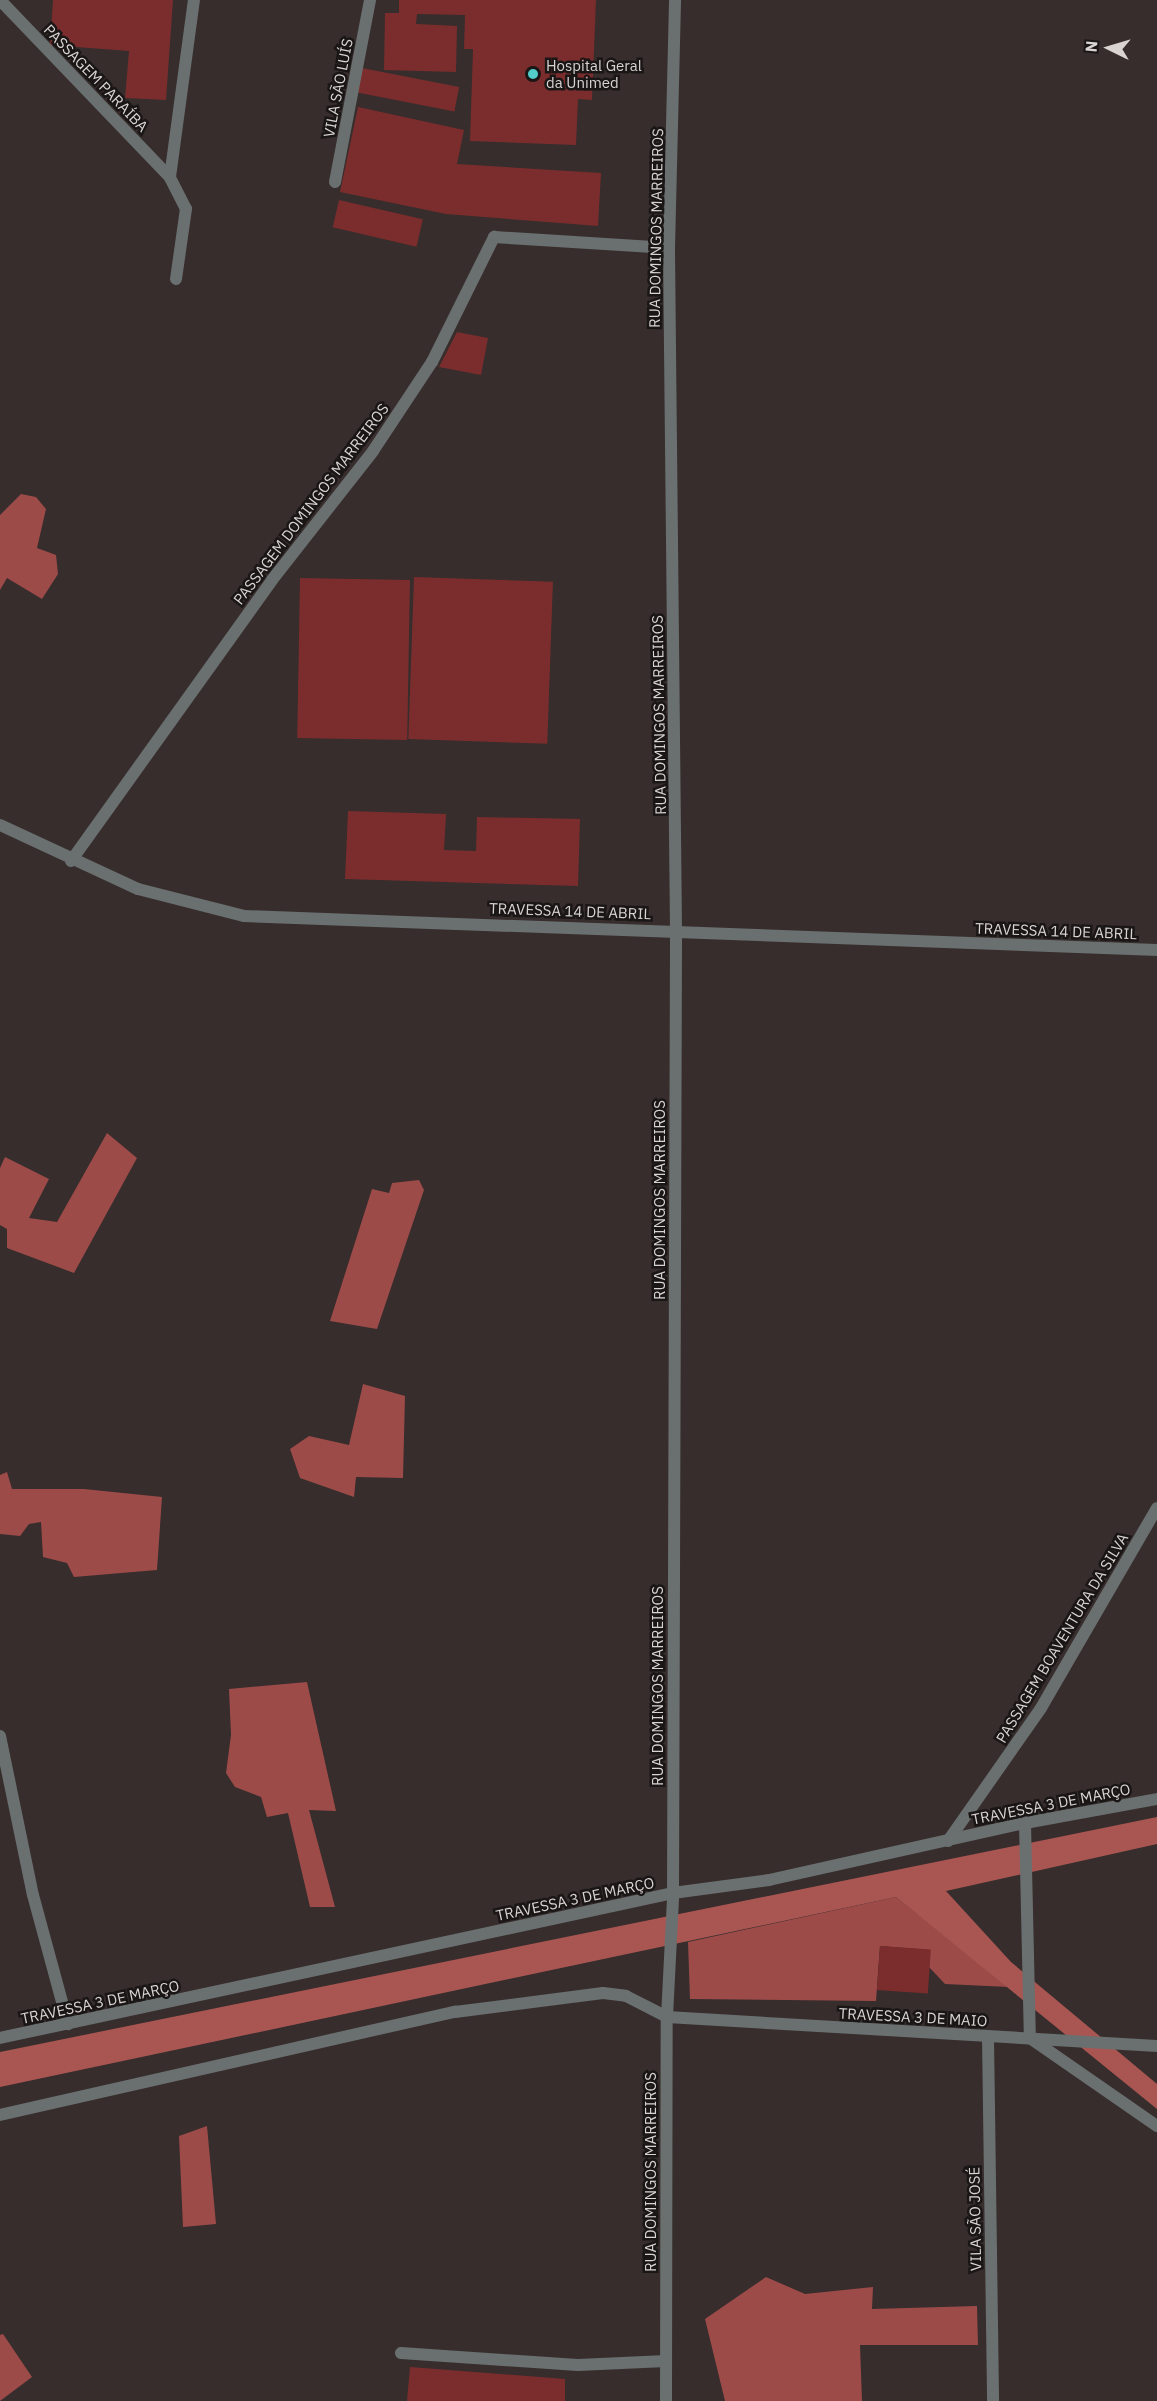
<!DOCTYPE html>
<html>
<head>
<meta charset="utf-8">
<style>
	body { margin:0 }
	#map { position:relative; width:1157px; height:2401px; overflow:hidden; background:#362d2c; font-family:"IBM Plex Sans",sans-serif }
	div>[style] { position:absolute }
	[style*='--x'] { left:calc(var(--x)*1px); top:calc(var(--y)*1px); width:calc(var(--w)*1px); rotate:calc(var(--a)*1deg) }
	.forest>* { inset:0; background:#9d4b49 }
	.water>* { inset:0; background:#a95653 }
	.building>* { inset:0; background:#7b2d2d; transform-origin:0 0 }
	.service>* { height:12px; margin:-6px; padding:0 6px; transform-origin:6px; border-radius:6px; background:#6a6f6f }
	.minor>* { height:12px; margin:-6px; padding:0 6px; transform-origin:6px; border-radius:6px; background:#6a6f6f }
	.tertiary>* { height:12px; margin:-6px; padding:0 6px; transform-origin:6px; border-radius:6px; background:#6a6f6f }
	.dots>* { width:16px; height:16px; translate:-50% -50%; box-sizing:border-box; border:3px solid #1a1616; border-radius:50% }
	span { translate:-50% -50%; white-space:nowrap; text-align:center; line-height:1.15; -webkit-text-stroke:5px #1a1616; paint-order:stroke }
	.poi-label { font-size:15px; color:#d9d3d2 }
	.left { translate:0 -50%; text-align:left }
	.street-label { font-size:15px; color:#d9d3d2 }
	.north { position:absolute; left:1079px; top:18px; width:60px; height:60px; -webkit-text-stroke:4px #1a1616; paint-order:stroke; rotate:275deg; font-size:16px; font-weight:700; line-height:24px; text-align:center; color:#d9d3d2 }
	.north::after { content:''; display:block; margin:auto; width:21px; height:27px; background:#d9d3d2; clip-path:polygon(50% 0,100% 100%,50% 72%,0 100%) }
</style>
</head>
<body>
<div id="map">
	<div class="forest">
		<i style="clip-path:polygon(21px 494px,36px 497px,46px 509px,37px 548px,56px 555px,58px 574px,42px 599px,7px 578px,0 590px,0 515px)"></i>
		<i style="clip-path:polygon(107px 1133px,137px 1158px,74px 1273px,7px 1248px,7px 1229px,0 1225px,0 1168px,5px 1157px,49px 1179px,29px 1218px,57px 1222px)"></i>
		<i style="clip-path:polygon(419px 1180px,424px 1190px,377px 1329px,330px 1321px,372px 1189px,389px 1193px,392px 1183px)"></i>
		<i style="clip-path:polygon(363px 1384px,405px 1396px,403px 1478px,356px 1477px,354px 1497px,300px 1478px,290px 1449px,309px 1436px,349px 1445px)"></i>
		<i style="clip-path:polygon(7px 1472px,12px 1489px,84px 1489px,162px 1497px,157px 1570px,74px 1577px,67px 1563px,43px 1557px,41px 1522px,29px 1524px,20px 1536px,0 1534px,0 1475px)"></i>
		<i style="clip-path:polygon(307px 1682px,336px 1811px,309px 1810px,335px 1907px,310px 1907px,288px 1813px,267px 1817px,261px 1797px,235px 1787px,226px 1773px,231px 1735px,229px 1689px)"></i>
		<i style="clip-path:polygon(896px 1897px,1009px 1987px,945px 1984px,929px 1967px,930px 1950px,880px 1946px,876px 2001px,690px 1999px,688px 1942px)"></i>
		<i style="clip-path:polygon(207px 2126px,216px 2224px,183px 2227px,179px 2136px)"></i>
		<i style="clip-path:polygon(766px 2277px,805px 2294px,873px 2287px,872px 2309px,977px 2306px,978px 2345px,860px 2345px,862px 2401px,725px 2401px,705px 2319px)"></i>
		<i style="clip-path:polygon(3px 2334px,32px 2377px,0 2401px,0 2335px)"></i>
	</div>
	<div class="water">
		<i style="clip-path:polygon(1157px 1817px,1157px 1844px,946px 1891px,1011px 1962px,1157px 2084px,1157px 2109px,896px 1897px,0 2087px,0 2052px)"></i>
	</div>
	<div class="building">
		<i style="clip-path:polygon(53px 0,173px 0,166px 100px,125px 98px,129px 51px,50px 45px)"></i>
		<i style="clip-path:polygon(399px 0,596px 0,592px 100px,578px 99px,576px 145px,470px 141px,473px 49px,464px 49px,465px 15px,417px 14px,416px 24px,457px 26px,456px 72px,384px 70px,385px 13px,399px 13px)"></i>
		<i style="left:362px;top:68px;width:99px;height:25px;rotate:11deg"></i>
		<i style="clip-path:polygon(358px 107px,464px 130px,457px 164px,601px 173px,598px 226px,446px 214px,340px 192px)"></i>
		<i style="left:339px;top:200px;width:86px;height:28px;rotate:13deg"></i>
		<i style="clip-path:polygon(457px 332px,488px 338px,481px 375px,439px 367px)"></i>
		<i style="left:414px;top:577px;width:139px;height:162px;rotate:2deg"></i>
		<i style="left:300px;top:578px;width:110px;height:160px;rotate:1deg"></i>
		<i style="clip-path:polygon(348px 811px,446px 814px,444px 850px,476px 851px,477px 817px,580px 819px,578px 886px,345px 879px)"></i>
		<i style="left:880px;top:1946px;width:51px;height:44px;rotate:4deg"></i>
		<i style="clip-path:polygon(410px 2367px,565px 2379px,565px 2401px,407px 2401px)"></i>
	</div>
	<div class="service">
		<i style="--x:335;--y:182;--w:185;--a:-79.1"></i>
		<i style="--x:401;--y:2353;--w:177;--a:3.9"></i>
		<i style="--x:578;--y:2365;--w:88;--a:-2.6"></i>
	</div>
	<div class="minor">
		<i style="--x:0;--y:0;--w:245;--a:46.2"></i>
		<i style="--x:176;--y:279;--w:71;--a:-81.9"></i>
		<i style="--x:186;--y:209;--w:36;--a:-117"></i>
		<i style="--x:170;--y:177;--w:179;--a:-82.3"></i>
		<i style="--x:0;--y:825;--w:152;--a:24.9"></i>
		<i style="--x:138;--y:889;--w:109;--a:14.3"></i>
		<i style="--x:244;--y:916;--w:914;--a:2.13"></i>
		<i style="--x:71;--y:861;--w:345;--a:-54.4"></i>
		<i style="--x:272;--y:580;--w:164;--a:-51.9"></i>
		<i style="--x:373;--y:451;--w:107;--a:-56.5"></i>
		<i style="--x:432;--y:362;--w:140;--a:-63.6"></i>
		<i style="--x:494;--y:237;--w:175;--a:3.6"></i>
		<i style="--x:0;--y:1736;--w:162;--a:78.3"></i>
		<i style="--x:33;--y:1895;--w:134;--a:74.8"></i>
		<i style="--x:1025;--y:1823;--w:215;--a:88.7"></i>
		<i style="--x:1030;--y:2038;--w:155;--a:34.7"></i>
		<i style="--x:948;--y:1841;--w:162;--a:-55"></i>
		<i style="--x:1041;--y:1708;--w:231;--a:-59.9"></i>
		<i style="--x:988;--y:2037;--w:364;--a:89.2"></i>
		<i style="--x:0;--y:2038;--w:688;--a:-12.16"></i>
		<i style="--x:673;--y:1893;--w:97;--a:-7.7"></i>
		<i style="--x:769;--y:1880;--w:262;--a:-12.6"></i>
		<i style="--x:1025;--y:1823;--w:134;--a:-10.3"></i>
		<i style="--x:0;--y:2115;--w:467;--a:-12.8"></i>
		<i style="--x:455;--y:2012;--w:149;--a:-7.3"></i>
		<i style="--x:603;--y:1993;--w:23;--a:7"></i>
		<i style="--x:626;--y:1996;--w:46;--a:27.1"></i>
		<i style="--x:667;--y:2017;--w:491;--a:3.4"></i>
	</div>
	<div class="tertiary">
		<i style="--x:666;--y:2401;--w:384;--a:-89.9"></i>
		<i style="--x:667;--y:2017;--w:120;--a:-87.1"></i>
		<i style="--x:673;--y:1897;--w:967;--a:-89.82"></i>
		<i style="--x:676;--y:930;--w:682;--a:-90.59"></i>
		<i style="--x:669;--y:248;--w:248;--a:-88.6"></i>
	</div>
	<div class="dots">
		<i style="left:533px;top:74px;background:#53cdc9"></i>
	</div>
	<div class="poi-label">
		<span class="left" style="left:546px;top:74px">Hospital Geral<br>da Unimed</span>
	</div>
	<div class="street-label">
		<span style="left:96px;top:78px;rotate:46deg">PASSAGEM PARAÍBA</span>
		<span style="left:338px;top:88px;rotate:-79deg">VILA SÃO LUÍS</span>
		<span style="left:656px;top:228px;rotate:-89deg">RUA DOMINGOS MARREIROS</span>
		<span style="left:311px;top:504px;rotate:-53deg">PASSAGEM DOMINGOS MARREIROS</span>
		<span style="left:659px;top:715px;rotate:-91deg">RUA DOMINGOS MARREIROS</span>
		<span style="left:570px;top:911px;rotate:2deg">TRAVESSA 14 DE ABRIL</span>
		<span style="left:1056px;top:931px;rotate:2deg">TRAVESSA 14 DE ABRIL</span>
		<span style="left:660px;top:1200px;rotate:-90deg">RUA DOMINGOS MARREIROS</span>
		<span style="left:1062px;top:1638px;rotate:-59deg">PASSAGEM BOAVENTURA DA SILVA</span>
		<span style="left:658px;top:1686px;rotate:-90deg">RUA DOMINGOS MARREIROS</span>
		<span style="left:1051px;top:1804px;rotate:-11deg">TRAVESSA 3 DE MARÇO</span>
		<span style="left:575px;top:1899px;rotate:-12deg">TRAVESSA 3 DE MARÇO</span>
		<span style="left:100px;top:2002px;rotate:-12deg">TRAVESSA 3 DE MARÇO</span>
		<span style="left:913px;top:2017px;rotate:3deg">TRAVESSA 3 DE MAIO</span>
		<span style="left:651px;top:2172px;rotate:-90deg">RUA DOMINGOS MARREIROS</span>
		<span style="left:975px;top:2219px;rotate:-91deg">VILA SÃO JOSÉ</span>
	</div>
	<div class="north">N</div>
</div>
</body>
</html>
